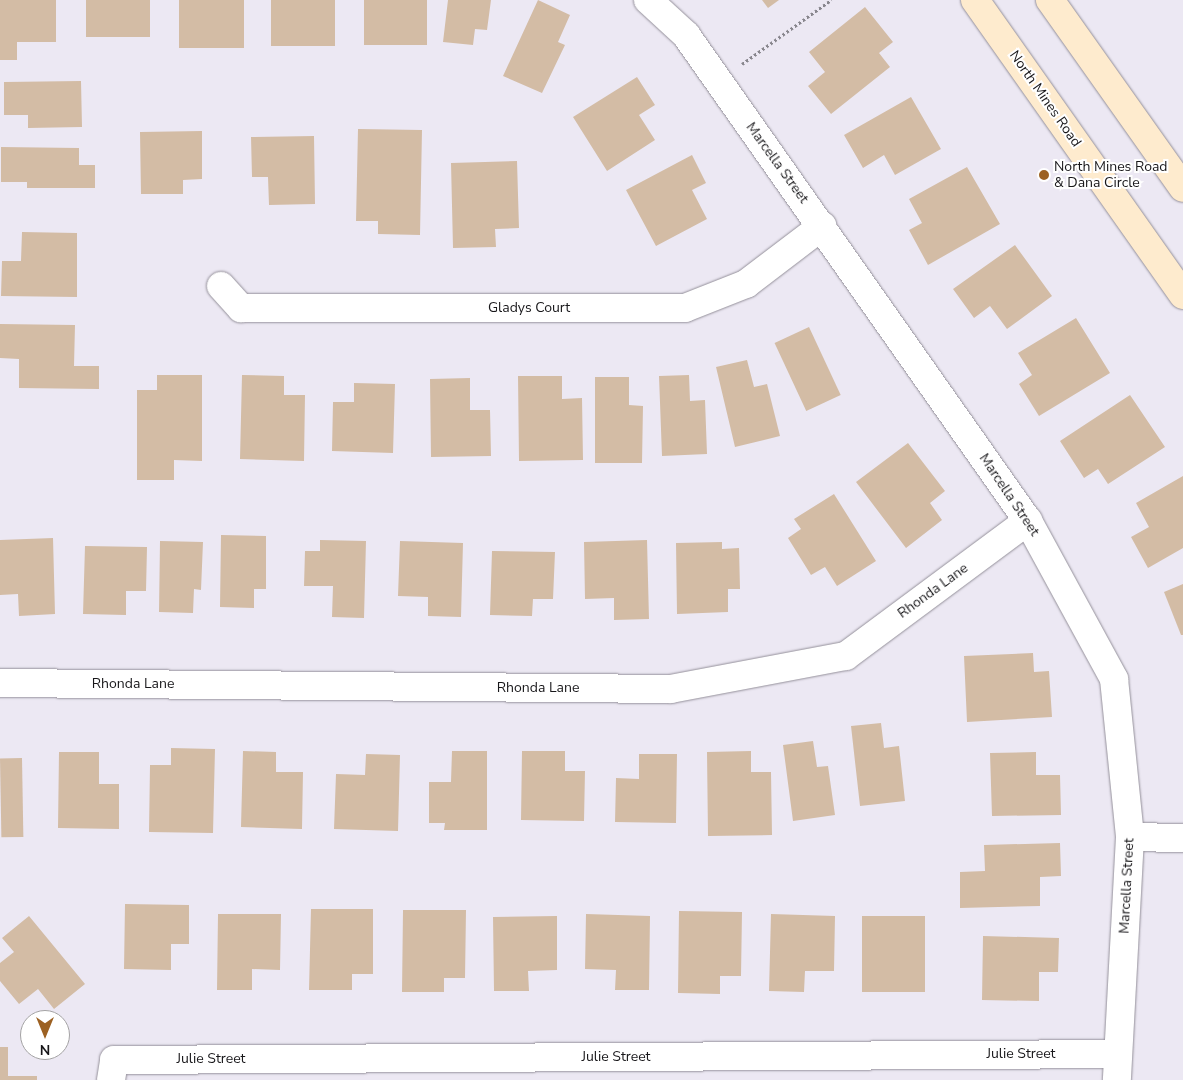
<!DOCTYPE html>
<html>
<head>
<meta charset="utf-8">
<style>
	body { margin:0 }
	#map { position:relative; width:1183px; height:1080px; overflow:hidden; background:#ece8f3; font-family:"Nunito Sans",sans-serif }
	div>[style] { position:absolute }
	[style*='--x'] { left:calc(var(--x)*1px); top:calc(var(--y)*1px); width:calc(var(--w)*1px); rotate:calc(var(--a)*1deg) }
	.building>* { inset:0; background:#d3bca5; transform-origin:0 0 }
	.path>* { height:3px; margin-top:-1.5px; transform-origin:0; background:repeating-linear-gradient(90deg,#88868d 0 2.5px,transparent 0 5px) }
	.roads { filter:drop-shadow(0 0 1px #94909a) drop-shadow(0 0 1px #94909a) }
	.street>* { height:28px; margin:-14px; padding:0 14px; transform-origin:14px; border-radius:14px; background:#fff }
	.secondary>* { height:28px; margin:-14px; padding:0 14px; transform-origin:14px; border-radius:14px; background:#feebce }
	.dots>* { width:14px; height:14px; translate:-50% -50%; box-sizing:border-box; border:2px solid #fff; border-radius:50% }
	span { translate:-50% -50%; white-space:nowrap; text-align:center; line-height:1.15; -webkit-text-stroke:4px #fff; paint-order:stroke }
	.street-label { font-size:14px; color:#18171a }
	.poi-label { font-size:14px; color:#18171a }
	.left { translate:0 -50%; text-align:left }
	.north { position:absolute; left:20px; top:1010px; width:50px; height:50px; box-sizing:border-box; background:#fff; border:1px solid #a3a2a3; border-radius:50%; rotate:180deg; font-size:14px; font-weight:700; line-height:20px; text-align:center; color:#18171a }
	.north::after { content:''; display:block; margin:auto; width:18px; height:22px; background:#9c6122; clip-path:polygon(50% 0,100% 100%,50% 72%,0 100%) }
</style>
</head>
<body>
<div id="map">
	<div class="building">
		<i style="clip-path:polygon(0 0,56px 0,56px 42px,17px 42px,17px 60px,0 60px)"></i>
		<i style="left:86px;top:0;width:64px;height:37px"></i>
		<i style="left:179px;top:0;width:65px;height:48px"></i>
		<i style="left:271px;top:0;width:64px;height:46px"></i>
		<i style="left:364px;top:0;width:63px;height:45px"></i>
		<i style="clip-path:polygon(448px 0,491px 0,487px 30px,475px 29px,473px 45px,443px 42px)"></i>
		<i style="clip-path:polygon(538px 0,570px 15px,558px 42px,565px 45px,542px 93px,503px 76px)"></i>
		<i style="clip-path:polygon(762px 0,779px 0,768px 8px)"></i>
		<i style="clip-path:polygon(865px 7px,893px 42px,879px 53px,890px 67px,831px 114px,808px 86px,825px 72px,809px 52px)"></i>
		<i style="clip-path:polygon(637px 77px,655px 105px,639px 115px,655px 140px,607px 171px,573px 117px)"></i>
		<i style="clip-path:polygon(81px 81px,82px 127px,28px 128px,28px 115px,4px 115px,4px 82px)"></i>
		<i style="clip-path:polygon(911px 97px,941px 149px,895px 175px,884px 155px,863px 168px,844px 135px)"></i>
		<i style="clip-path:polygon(358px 129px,422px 130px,420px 235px,378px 234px,378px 221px,356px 221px)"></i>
		<i style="clip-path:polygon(202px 131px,202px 179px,183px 180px,183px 194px,141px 194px,140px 132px)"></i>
		<i style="clip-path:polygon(314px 136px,315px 204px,269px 205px,268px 177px,252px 177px,251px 137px)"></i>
		<i style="clip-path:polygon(1px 147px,79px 148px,79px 165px,95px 165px,95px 188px,27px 188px,27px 182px,1px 182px)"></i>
		<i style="clip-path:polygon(692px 155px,706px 183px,692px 190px,707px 219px,656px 246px,626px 190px)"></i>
		<i style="clip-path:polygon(517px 161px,519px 228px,495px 229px,496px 247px,453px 248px,451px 163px)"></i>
		<i style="clip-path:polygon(967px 167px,1000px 224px,928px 265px,909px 230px,922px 223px,909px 199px)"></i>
		<i style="clip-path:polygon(22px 232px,77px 233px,77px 297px,1px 296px,2px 261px,21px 261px)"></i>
		<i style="clip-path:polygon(1015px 245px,1052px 296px,1007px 329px,990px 306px,974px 318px,953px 289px)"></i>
		<i style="clip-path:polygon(1076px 318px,1110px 373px,1039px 416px,1019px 384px,1032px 375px,1018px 353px)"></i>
		<i style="clip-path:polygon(0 324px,75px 325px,74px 366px,99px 366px,99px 389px,19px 388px,19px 359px,0 358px)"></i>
		<i style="left:809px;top:327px;width:75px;height:38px;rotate:65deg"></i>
		<i style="clip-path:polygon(747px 360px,754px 387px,767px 384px,780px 436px,735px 447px,716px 367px)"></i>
		<i style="clip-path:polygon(157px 375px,202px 375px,202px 461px,174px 460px,174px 480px,137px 480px,137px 390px,157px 390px)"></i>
		<i style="clip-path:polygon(242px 375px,284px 376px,284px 395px,305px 395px,304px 461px,240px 459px)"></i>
		<i style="clip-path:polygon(689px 375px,690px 401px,705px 400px,707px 454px,662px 456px,659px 376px)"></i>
		<i style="clip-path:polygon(518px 376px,562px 376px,562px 399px,582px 398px,583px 460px,519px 461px)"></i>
		<i style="clip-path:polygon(595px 377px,629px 377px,629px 405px,643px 406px,642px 463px,595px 463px)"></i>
		<i style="clip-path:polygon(470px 378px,470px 410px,490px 410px,491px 456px,431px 457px,430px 379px)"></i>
		<i style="clip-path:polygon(354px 383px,395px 384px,393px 453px,332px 451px,333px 402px,354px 402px)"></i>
		<i style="clip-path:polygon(1130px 395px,1165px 447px,1108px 484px,1098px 469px,1084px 478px,1060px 441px)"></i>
		<i style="clip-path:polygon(908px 443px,945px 491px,930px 503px,942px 520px,906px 548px,856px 482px)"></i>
		<i style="clip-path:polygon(1183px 476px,1183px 548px,1148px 568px,1131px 537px,1149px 527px,1136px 503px)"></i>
		<i style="clip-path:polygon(834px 494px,876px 561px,837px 586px,825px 567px,811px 575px,788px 538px,801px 529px,794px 519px)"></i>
		<i style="clip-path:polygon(221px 535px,266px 536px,266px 589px,254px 589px,254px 608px,220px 607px)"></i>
		<i style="clip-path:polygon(53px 538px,55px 614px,19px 616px,18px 594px,0 595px,0 540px)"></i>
		<i style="clip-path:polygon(320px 540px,366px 541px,364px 618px,332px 617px,333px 586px,304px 586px,305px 551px,320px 551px)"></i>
		<i style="clip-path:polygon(647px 540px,649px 619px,614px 620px,614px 598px,585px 599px,584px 542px)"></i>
		<i style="clip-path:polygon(160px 541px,203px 542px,201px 590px,194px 589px,193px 613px,159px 612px)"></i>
		<i style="clip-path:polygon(400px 541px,463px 543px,461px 617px,428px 616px,428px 597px,398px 596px)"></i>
		<i style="clip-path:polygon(722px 542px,722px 549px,739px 548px,740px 589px,728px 589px,728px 612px,677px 614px,676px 543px)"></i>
		<i style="clip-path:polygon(85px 546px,147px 547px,146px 591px,126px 591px,126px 615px,83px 614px)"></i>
		<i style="clip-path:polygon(492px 551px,555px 552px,553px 599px,533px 599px,532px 616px,490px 615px)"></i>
		<i style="clip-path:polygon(1183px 584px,1183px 635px,1181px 635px,1164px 592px)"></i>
		<i style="clip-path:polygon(1033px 653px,1034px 672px,1049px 671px,1052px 717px,967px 722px,964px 656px)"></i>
		<i style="clip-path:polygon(881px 723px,884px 748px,899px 746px,905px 801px,860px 806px,851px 726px)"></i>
		<i style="clip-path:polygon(813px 741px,817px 767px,828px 766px,835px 815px,793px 821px,783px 745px)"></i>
		<i style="clip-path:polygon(171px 748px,215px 749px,213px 833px,149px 832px,150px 765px,171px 765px)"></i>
		<i style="clip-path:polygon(243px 751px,276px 752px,276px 772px,303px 772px,302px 829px,241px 827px)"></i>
		<i style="clip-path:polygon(452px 751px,487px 751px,487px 830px,444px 830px,445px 823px,429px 823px,429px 782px,451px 782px)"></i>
		<i style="clip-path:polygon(522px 751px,565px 751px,565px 771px,585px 771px,584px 821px,521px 820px)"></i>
		<i style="clip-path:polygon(751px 751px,751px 772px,771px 772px,772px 835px,708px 836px,707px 752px)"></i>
		<i style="clip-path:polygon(59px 752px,99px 752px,99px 784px,119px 784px,119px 829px,58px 828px)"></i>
		<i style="clip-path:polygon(1036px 752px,1036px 775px,1060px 775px,1061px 815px,992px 816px,990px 753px)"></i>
		<i style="clip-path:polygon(366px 754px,400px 755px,398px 831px,334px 829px,336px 774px,365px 775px)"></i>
		<i style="clip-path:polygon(639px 754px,677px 754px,676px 823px,615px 822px,616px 778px,639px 779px)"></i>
		<i style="left:22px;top:758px;width:79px;height:22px;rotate:89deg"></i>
		<i style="clip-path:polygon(1060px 843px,1061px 876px,1040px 877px,1040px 906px,960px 908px,960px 872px,985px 871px,984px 845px)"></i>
		<i style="clip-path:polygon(125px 904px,189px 905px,189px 944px,171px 944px,171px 970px,124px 969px)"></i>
		<i style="clip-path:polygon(311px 909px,373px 909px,373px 974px,352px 974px,352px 990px,309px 990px)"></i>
		<i style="clip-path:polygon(403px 910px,466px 910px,465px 978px,444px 978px,444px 992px,402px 992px)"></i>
		<i style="clip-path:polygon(679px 911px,742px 912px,741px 976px,720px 976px,720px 994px,678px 993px)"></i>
		<i style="clip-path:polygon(218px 914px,281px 914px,280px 970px,252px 969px,252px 990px,217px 990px)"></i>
		<i style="clip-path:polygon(586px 914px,650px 916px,649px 990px,615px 990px,616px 970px,585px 969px)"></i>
		<i style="clip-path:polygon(771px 914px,835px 916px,834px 971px,805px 971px,804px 992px,769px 991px)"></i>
		<i style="clip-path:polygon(29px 916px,85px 984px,54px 1009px,38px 989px,19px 1004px,0 981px,0 963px,14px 952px,2px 938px)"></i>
		<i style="clip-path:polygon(557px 916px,557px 970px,528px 971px,529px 991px,494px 991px,493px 917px)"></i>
		<i style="left:862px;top:916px;width:63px;height:76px"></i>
		<i style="clip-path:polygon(983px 936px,1059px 938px,1058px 972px,1039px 972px,1039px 1001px,982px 1000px)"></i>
		<i style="clip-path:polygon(0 1047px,8px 1047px,8px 1076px,37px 1076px,37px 1080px,0 1080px)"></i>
	</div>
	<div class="path">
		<i style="--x:742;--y:64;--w:110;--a:-35.7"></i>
	</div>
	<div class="roads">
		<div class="street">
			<i style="--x:648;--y:0;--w:52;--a:42.6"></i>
			<i style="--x:686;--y:35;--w:594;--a:54.87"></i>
			<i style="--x:1028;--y:521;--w:180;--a:61.4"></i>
			<i style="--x:1114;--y:679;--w:159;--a:84.2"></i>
			<i style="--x:1130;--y:837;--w:243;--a:93.1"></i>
			<i style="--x:221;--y:286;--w:30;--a:48"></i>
			<i style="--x:241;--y:308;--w:444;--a:0"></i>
			<i style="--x:685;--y:308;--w:66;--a:-21.5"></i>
			<i style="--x:746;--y:284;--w:96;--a:-37.3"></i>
			<i style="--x:0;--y:683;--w:671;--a:0.51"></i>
			<i style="--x:671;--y:689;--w:178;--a:-10.7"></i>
			<i style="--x:846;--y:656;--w:227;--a:-36.6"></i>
			<i style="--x:1130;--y:837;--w:53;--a:1.1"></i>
			<i style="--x:111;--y:1080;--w:20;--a:-81"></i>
			<i style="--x:114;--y:1060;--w:1003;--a:-0.34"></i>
		</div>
		<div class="secondary">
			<i style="--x:975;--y:0;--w:361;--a:54.8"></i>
			<i style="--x:1050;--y:0;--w:230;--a:54.7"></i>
		</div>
	</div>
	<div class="dots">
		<i style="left:1044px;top:175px;background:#9c6122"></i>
	</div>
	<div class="street-label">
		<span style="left:1045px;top:99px;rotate:55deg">North Mines Road</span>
		<span style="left:777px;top:163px;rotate:54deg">Marcella Street</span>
		<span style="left:529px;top:308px">Gladys Court</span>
		<span style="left:1009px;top:495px;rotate:56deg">Marcella Street</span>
		<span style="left:933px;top:591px;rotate:-36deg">Rhonda Lane</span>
		<span style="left:133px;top:684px">Rhonda Lane</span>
		<span style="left:538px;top:688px">Rhonda Lane</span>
		<span style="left:1127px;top:886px;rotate:-87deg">Marcella Street</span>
		<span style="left:1021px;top:1054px">Julie Street</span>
		<span style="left:616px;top:1057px">Julie Street</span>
		<span style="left:211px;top:1059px">Julie Street</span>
	</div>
	<div class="poi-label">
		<span class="left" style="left:1054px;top:175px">North Mines Road<br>&amp; Dana Circle</span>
	</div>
	<div class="north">N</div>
</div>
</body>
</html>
